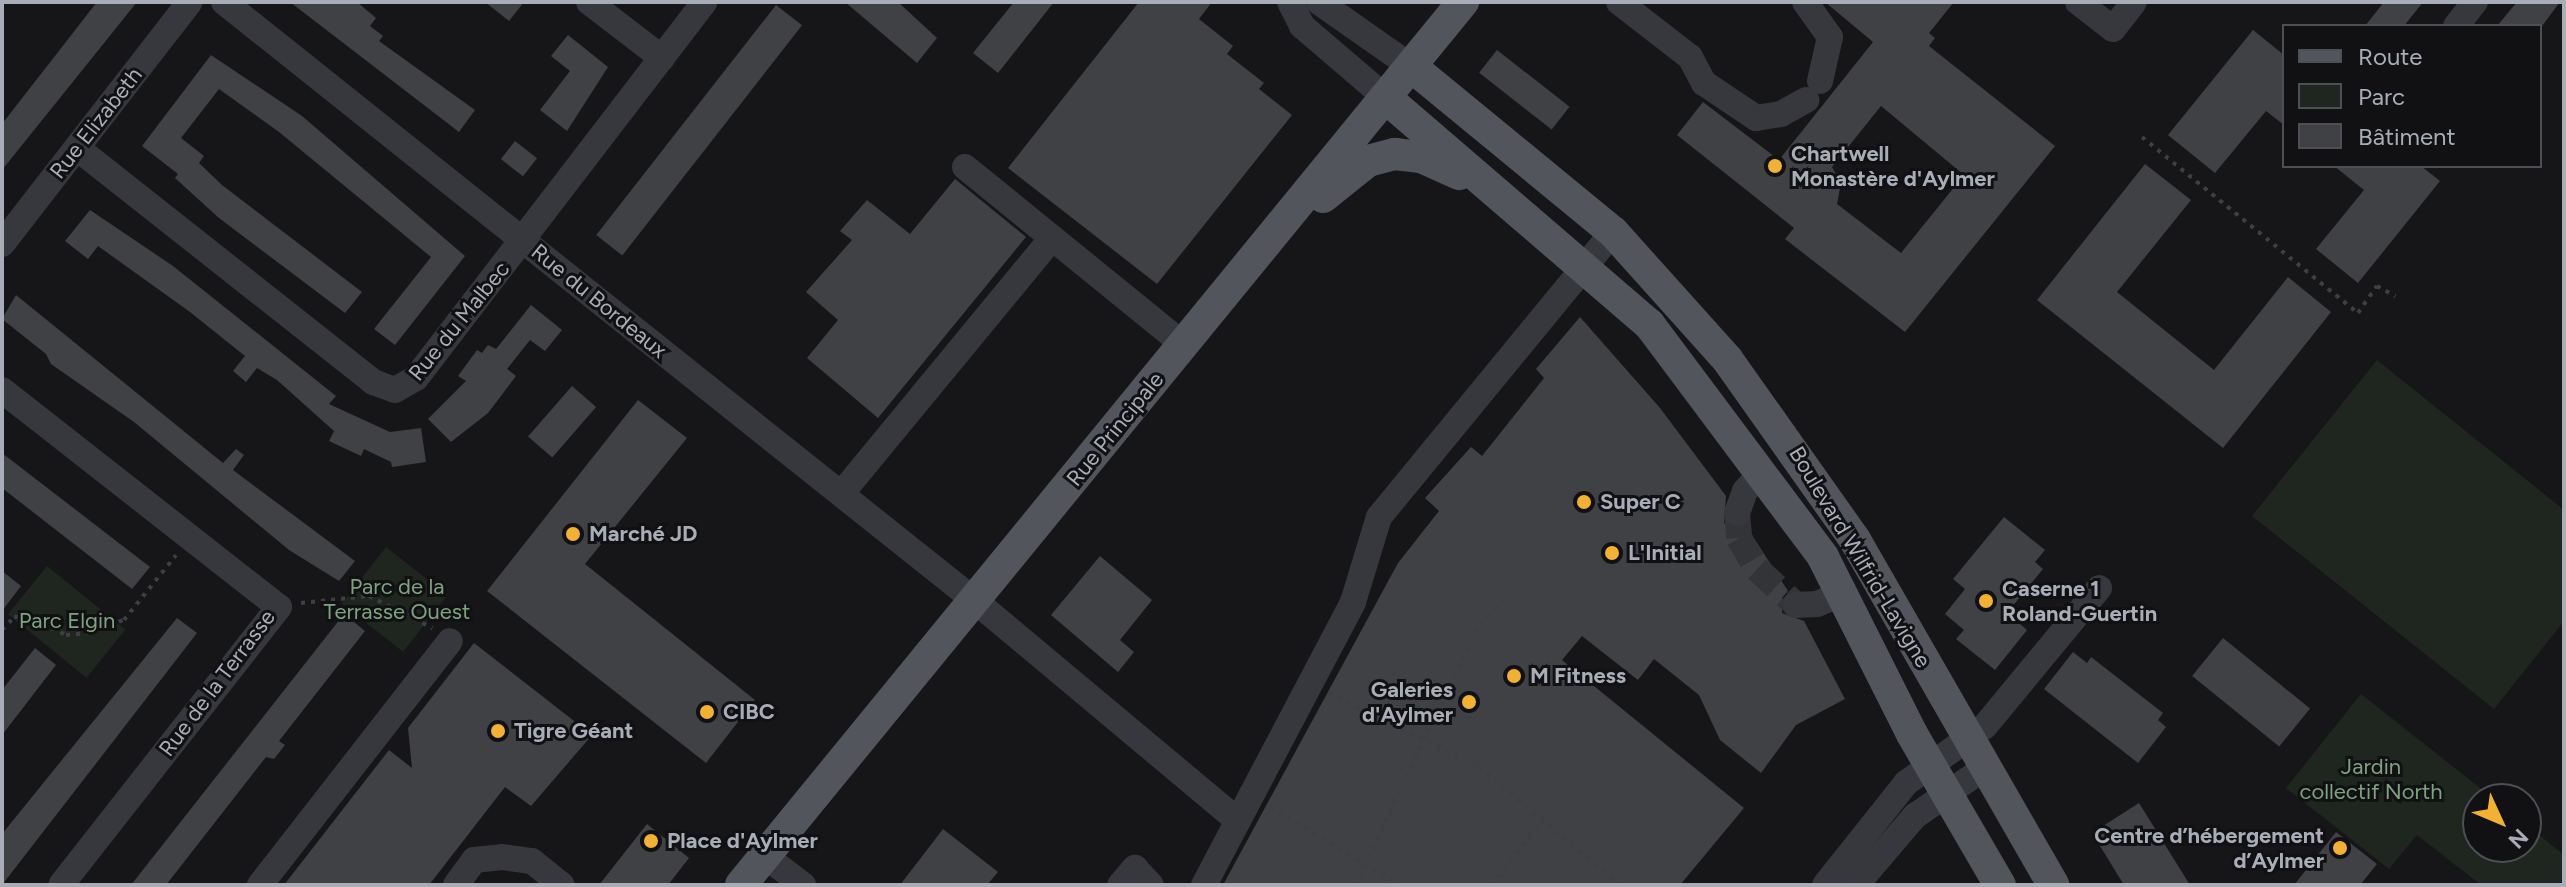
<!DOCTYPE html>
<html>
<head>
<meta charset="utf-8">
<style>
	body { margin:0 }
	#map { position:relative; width:2566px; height:887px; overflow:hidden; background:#161618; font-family:Figtree,sans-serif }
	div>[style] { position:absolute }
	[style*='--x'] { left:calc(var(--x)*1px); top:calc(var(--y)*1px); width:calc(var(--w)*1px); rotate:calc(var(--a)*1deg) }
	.green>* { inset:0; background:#1e261f; transform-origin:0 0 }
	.building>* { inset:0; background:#404145; transform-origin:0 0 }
	.minor-tunnel>* { height:26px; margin-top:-13px; transform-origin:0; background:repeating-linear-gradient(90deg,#333438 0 26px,transparent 0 39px) }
	.path>* { height:4px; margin-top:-2px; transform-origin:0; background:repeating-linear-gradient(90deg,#3d3f44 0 4px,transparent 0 10px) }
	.minor>* { height:26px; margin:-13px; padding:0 13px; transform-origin:13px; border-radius:13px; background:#37383d }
	.major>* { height:32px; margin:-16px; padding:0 16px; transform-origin:16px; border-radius:16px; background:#53555c }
	.dots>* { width:22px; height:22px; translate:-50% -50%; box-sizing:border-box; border:4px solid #111113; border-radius:50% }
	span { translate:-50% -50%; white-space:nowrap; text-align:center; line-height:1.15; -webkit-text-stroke:6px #111113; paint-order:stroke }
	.street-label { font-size:22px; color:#a8adb8 }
	.poi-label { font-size:22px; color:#a8adb8; font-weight:700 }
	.left { translate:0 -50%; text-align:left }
	.right { translate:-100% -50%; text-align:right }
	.park-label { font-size:22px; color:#7fa381 }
	.frame { position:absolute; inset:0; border:4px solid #a8adb8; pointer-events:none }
	.legend { position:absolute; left:2282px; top:24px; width:260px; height:144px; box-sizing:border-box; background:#111113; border:2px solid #4d4f55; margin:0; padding:10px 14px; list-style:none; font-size:24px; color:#a8adb8 }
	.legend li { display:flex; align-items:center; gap:16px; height:40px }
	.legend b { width:40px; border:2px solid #4d4f55 }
	.north { position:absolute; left:2462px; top:783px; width:80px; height:80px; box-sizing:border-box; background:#111113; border:2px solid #4d4f55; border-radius:50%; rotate:134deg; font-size:22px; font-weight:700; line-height:32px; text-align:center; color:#a8adb8 }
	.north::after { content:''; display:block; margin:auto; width:28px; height:36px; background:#f2b134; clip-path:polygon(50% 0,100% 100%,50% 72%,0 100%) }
</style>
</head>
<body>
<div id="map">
	<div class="green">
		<i style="clip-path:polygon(2377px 360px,2564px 510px,2564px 621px,2494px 709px,2252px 516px)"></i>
		<i style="left:386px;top:547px;width:78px;height:72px;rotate:38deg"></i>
		<i style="left:47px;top:566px;width:101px;height:62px;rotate:39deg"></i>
		<i style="clip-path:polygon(2361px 694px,2494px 799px,2478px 799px,2478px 847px,2526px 847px,2526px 824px,2564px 855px,2564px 885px,2481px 885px,2417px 835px,2389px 869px,2286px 788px)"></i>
	</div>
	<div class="building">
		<i style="clip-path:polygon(97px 2px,137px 2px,2px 170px,2px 124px)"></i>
		<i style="clip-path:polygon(290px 2px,357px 2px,376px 18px,370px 26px,383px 36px,379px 41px,475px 110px,459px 132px)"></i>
		<i style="clip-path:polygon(485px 2px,524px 2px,509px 21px)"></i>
		<i style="clip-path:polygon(845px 2px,898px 2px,937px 38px,917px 63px)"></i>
		<i style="clip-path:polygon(1014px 2px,1054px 2px,998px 73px,973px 53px)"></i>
		<i style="clip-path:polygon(1139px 2px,1212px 2px,1199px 19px,1233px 46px,1227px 54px,1264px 83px,1259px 89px,1292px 115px,1157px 284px,1008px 168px)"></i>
		<i style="clip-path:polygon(evenodd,1825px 2px,1954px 2px,1929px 33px,1935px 38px,1929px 46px,2055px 146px,1905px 332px,1785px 239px,1794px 228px,1677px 135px,1703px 102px,1779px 160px,1873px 42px,1825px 2px,1881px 106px,1964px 175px,1901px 253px,1837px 204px,1841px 183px,1832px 167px,1881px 106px)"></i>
		<i style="clip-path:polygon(2384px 2px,2423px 2px,2404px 26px,2365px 26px)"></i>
		<i style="clip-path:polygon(2517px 2px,2560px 2px,2542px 26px,2497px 26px)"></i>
		<i style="left:776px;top:5px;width:33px;height:292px;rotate:38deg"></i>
		<i style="clip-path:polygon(2253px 30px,2284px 55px,2284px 125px,2266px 111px,2215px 173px,2168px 135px)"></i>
		<i style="clip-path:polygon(568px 35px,608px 67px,567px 131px,540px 110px,570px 71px,551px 56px)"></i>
		<i style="left:1497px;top:50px;width:92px;height:29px;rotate:38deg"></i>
		<i style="clip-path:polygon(211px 55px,302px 116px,465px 256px,395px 345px,374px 329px,431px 257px,279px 132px,219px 89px,181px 138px,204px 156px,199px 163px,222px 185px,362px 292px,345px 313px,219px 218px,175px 178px,178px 174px,142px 146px)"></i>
		<i style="left:515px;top:141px;width:28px;height:23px;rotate:38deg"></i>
		<i style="clip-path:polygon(2145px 164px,2191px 200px,2117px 292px,2214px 370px,2288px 277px,2331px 312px,2223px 448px,2037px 300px)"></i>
		<i style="clip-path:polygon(2334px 166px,2421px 166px,2440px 181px,2358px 283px,2316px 249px,2364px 190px)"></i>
		<i style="clip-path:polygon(955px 179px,1026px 237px,878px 418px,807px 358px,838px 320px,806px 292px,852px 240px,840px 231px,867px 200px,910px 234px)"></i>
		<i style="clip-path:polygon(90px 210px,173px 266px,336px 396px,329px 404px,390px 432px,421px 428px,426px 462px,392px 467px,391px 462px,364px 449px,361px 456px,329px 441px,334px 431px,277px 380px,257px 368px,246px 382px,233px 371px,245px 356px,190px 312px,98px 246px,88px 259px,65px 241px)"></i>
		<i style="clip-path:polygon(16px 295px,223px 463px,236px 449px,244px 455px,233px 470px,355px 561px,339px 581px,289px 550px,134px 422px,51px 364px,46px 354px,2px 319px)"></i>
		<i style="clip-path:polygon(531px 305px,562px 330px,545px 351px,530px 340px,507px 369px,516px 376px,488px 413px,451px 442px,428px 419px,466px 381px,458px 376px,477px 350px,482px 353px,488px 345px,496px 349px)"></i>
		<i style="clip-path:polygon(1580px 317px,1660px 408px,1726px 496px,1724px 523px,1732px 528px,1746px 526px,1788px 591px,1782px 598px,1782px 613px,1804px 621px,1845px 699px,1796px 725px,1761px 773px,1720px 740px,1699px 695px,1654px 659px,1638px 680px,1582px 636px,1562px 660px,1744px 808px,1680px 885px,1223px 885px,1398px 563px,1439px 511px,1425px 498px,1471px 447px,1482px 456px,1544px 378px,1536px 369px)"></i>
		<i style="left:572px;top:386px;width:32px;height:67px;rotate:41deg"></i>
		<i style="clip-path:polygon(638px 400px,687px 438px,585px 564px,755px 700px,706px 763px,487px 591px)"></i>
		<i style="clip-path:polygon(2px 453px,150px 567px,132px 589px,2px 488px)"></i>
		<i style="clip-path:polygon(2004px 517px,2045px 550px,2035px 562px,2043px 569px,2007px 613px,2027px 630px,1995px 670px,1956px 639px,1964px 630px,1945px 614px,1965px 589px,1953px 579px)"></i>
		<i style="clip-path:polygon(1100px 556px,1152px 600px,1120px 640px,1134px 652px,1118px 672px,1051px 615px)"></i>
		<i style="clip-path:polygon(2px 571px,21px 586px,2px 611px)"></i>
		<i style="clip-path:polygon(344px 614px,365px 631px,279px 741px,285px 745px,274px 759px,266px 757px,166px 885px,131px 885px)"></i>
		<i style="clip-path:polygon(177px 618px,197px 633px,2px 885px,2px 834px)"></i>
		<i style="left:2223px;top:638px;width:112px;height:49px;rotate:39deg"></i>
		<i style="clip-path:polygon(474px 643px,592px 735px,531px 806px,505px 787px,429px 885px,284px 885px,389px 750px,412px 768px,408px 728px)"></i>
		<i style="clip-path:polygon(35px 648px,56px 665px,2px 735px,2px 690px)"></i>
		<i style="clip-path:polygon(2073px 652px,2087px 663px,2091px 657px,2163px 713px,2158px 720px,2166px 727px,2138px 763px,2044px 689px)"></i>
		<i style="clip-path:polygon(2139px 803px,2190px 885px,2124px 885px,2092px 833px)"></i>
		<i style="clip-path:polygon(647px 824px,689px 858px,668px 885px,599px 885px)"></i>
		<i style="clip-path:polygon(943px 829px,998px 872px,987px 885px,900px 885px)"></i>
		<i style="clip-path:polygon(2336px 832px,2377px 864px,2360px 885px,2294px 885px)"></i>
	</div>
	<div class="minor-tunnel">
		<i style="--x:1737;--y:513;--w:25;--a:85"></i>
		<i style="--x:1739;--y:538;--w:36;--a:60"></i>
		<i style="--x:1757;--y:569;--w:53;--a:42.7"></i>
	</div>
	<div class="path">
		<i style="--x:2142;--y:137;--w:279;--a:39.2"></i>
		<i style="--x:2358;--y:313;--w:33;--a:-55"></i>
		<i style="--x:2377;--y:286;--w:21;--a:29"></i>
		<i style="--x:301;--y:603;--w:68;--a:-5.9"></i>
		<i style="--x:369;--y:596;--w:71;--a:26.9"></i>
		<i style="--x:2;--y:630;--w:18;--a:-47"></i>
		<i style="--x:14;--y:617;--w:10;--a:-6"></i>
		<i style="--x:24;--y:616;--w:46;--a:24.3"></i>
		<i style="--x:66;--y:635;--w:25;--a:-5"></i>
		<i style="--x:91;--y:633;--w:35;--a:-22"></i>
		<i style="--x:124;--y:620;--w:83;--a:-51.3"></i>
		<i style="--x:1329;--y:693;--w:167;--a:26.3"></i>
		<i style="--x:1479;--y:767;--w:184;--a:39.9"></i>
		<i style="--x:1270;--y:807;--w:152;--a:31"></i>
		<i style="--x:1355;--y:885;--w:279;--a:-64.5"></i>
		<i style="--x:1475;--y:633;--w:52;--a:-50.5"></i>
		<i style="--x:1491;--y:885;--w:82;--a:-50.9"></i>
	</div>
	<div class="minor">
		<i style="--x:224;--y:2;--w:959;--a:38.57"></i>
		<i style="--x:974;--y:600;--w:344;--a:39.9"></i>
		<i style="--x:589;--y:2;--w:92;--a:37.5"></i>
		<i style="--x:1290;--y:2;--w:27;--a:63"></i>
		<i style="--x:1302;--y:26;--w:111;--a:40.6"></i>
		<i style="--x:1319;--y:2;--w:113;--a:35"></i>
		<i style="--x:1619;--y:2;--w:90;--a:37.8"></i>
		<i style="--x:1690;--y:57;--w:30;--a:62"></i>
		<i style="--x:1704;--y:83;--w:63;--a:33.9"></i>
		<i style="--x:1756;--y:118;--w:25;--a:-9"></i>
		<i style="--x:1781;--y:114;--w:29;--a:-29"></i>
		<i style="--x:1805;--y:2;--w:43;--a:54.5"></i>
		<i style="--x:1830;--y:37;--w:45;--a:102.8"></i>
		<i style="--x:2078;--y:2;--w:44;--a:37.6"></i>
		<i style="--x:2113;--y:29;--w:34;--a:-52"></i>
		<i style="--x:2456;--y:26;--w:31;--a:-52"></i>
		<i style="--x:77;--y:148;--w:377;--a:38.3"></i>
		<i style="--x:373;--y:382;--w:23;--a:20"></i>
		<i style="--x:395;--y:390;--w:24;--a:-30"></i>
		<i style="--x:416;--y:378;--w:474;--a:-52.5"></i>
		<i style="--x:965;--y:167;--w:282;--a:39.1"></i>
		<i style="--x:2;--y:244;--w:306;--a:-52.2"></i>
		<i style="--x:2;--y:390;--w:352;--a:38.1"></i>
		<i style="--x:279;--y:607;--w:353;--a:128.1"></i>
		<i style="--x:841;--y:494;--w:332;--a:-50.5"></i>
		<i style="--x:1737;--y:513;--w:23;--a:-70"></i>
		<i style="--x:1745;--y:491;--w:25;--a:-48"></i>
		<i style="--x:1796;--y:605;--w:21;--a:-3"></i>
		<i style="--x:1817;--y:604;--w:28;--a:-23"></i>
		<i style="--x:765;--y:856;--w:48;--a:37.3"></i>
		<i style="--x:260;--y:885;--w:309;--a:-52.1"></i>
		<i style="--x:456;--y:885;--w:31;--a:-54"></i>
		<i style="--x:474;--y:860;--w:28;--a:-6"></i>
		<i style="--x:502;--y:857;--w:30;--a:8"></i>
		<i style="--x:532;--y:861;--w:38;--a:39"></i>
		<i style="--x:1120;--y:885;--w:23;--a:-49"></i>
		<i style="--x:1135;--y:868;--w:23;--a:47"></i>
		<i style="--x:1204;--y:885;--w:320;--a:-62.2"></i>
		<i style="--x:1353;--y:602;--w:89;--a:-73"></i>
		<i style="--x:1379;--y:517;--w:369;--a:-50.6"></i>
		<i style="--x:1825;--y:885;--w:130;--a:-51.5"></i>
		<i style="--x:1906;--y:783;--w:97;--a:-35.8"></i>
		<i style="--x:1985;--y:726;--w:179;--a:-50.4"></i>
		<i style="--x:1856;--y:885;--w:91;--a:-49.5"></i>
		<i style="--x:1915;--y:816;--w:86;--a:-34.6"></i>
	</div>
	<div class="major">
		<i style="--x:1412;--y:67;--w:260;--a:39.4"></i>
		<i style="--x:1613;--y:232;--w:171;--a:48.1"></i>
		<i style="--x:1727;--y:359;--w:222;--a:54.7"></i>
		<i style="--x:1855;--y:540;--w:398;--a:60.1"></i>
		<i style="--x:1386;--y:98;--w:347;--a:40.7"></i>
		<i style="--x:1649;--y:324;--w:291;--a:53.2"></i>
		<i style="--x:1823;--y:557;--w:198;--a:63.3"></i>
		<i style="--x:1912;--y:734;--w:175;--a:59.8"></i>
		<i style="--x:1323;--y:197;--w:58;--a:-38.7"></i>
		<i style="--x:1368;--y:161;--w:28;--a:-15"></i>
		<i style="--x:1395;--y:154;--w:26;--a:7"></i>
		<i style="--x:1421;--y:157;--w:42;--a:24.1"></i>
		<i style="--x:741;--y:885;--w:1141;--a:-50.73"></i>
	</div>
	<div class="dots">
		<i style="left:1775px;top:166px;background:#f2b134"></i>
		<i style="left:1584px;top:502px;background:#f2b134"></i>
		<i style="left:573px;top:534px;background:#f2b134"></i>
		<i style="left:1612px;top:553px;background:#f2b134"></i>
		<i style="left:1986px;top:601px;background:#f2b134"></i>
		<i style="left:1514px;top:676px;background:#f2b134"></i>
		<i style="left:1469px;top:702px;background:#f2b134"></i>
		<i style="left:707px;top:712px;background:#f2b134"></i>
		<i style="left:498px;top:731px;background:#f2b134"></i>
		<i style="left:651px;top:841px;background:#f2b134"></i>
		<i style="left:2340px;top:848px;background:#f2b134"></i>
	</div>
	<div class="street-label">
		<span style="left:96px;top:123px;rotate:-52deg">Rue Elizabeth</span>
		<span style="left:599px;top:301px;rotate:39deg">Rue du Bordeaux</span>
		<span style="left:459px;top:321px;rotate:-51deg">Rue du Malbec</span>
		<span style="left:1115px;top:429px;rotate:-51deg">Rue Principale</span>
		<span style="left:1860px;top:557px;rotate:59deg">Boulevard Wilfrid-Lavigne</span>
		<span style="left:217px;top:683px;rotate:-53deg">Rue de la Terrasse</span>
	</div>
	<div class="poi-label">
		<span class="left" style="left:1791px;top:166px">Chartwell<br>Monastère d'Aylmer</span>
		<span class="left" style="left:1600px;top:502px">Super C</span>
		<span class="left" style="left:589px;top:534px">Marché JD</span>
		<span class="left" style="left:1628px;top:553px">L'Initial</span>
		<span class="left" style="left:2002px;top:601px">Caserne 1<br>Roland-Guertin</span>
		<span class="left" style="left:1530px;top:676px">M Fitness</span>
		<span class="right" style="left:1453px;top:702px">Galeries<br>d'Aylmer</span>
		<span class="left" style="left:723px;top:712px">CIBC</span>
		<span class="left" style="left:514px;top:731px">Tigre Géant</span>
		<span class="right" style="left:2324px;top:848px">Centre d’hébergement<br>d’Aylmer</span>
		<span class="left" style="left:667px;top:841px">Place d'Aylmer</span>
	</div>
	<div class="park-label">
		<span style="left:397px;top:599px">Parc de la<br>Terrasse Ouest</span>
		<span style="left:67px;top:621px">Parc Elgin</span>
		<span style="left:2371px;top:779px">Jardin<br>collectif North</span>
	</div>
	<div class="frame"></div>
	<ul class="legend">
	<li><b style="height:10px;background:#53555c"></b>Route</li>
	<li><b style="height:22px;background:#1e261f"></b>Parc</li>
	<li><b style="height:22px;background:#404145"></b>Bâtiment</li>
	</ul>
	<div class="north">N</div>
</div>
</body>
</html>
